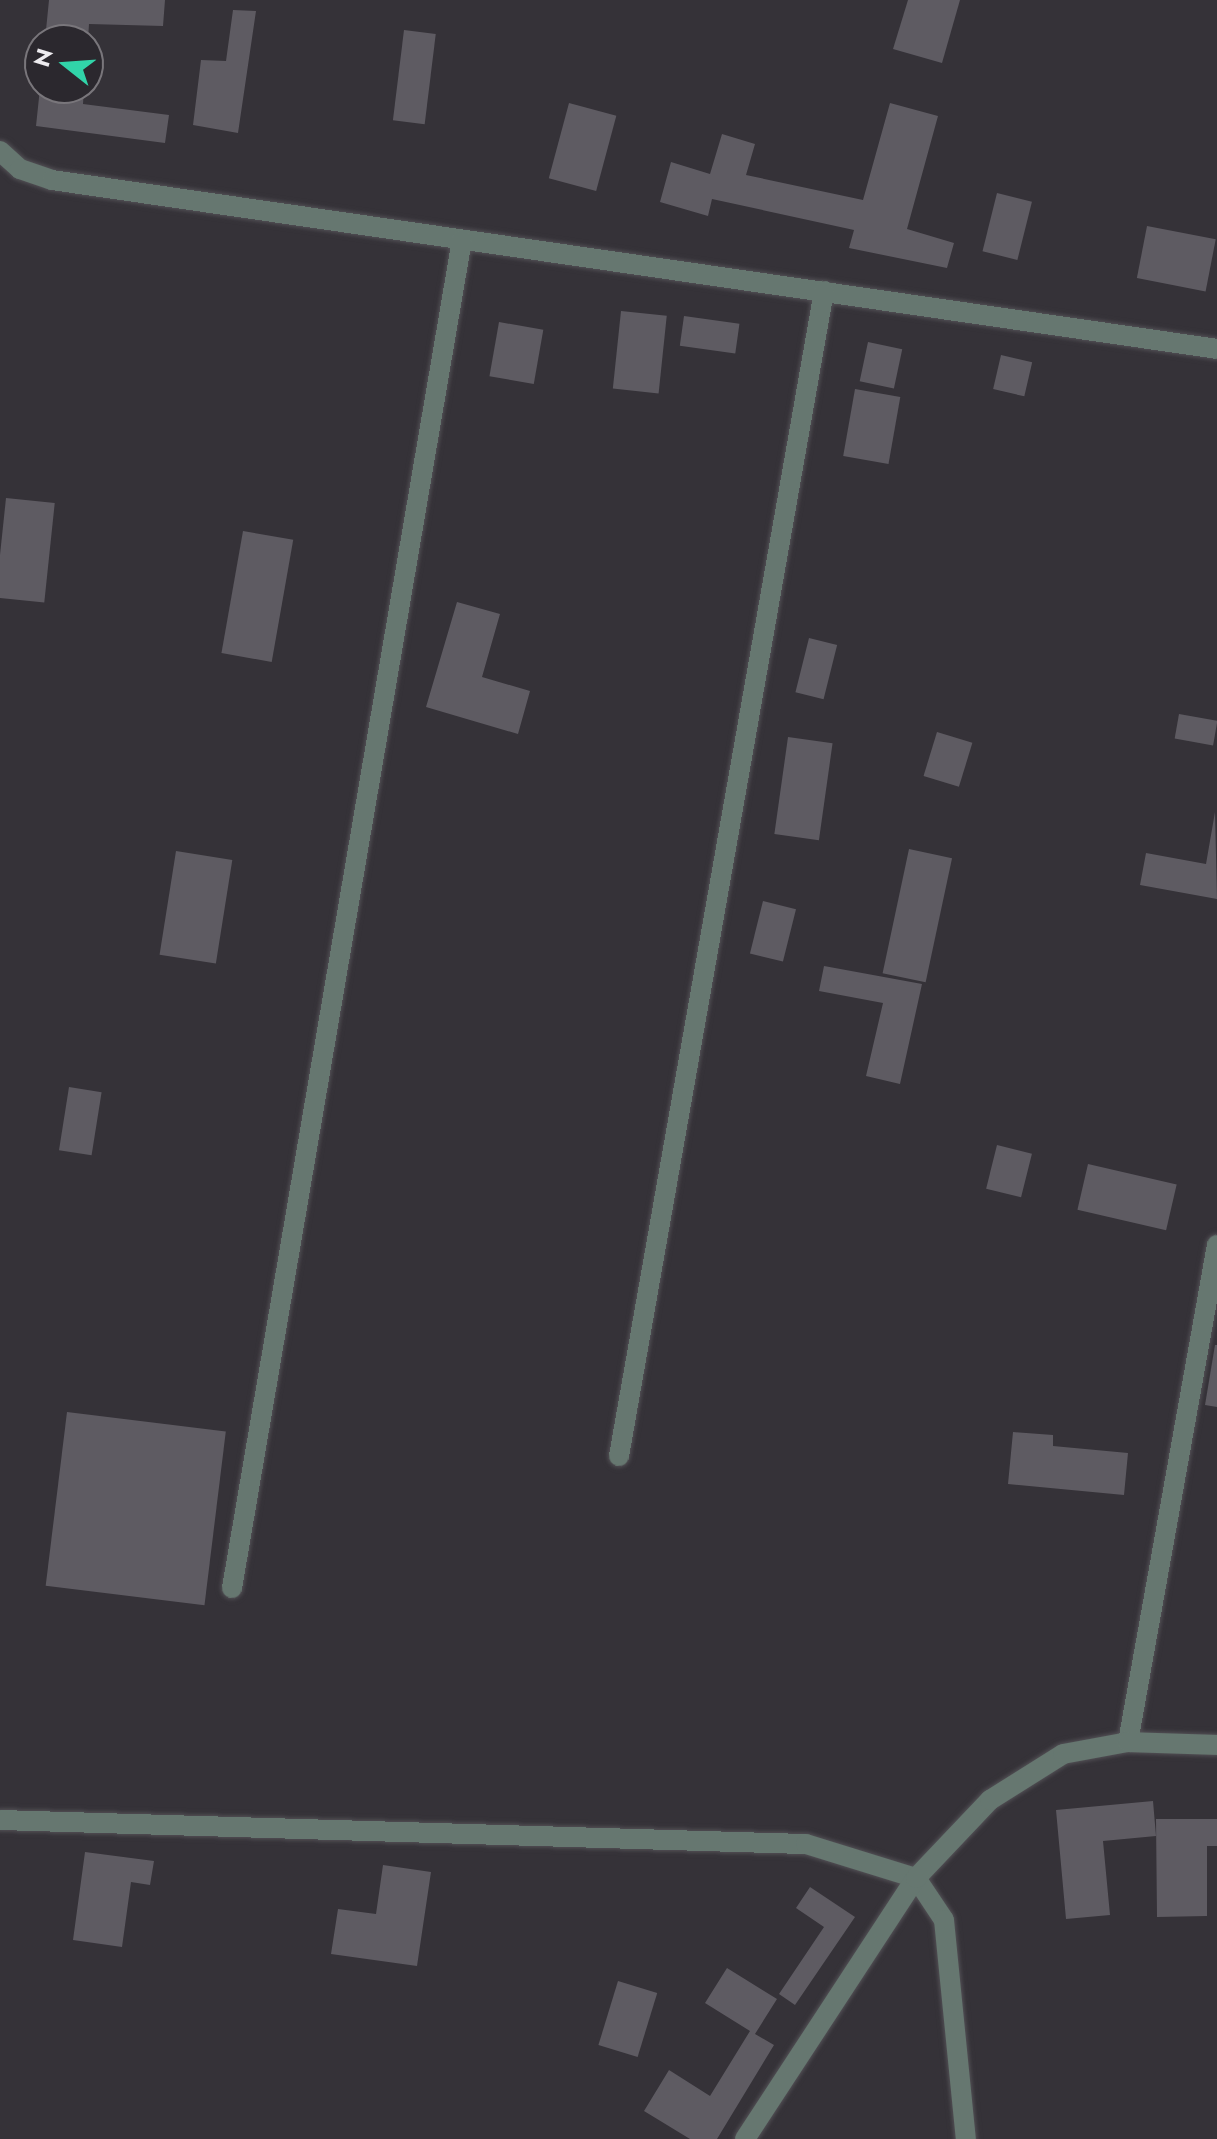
<!DOCTYPE html>
<html>
<head>
<meta charset="utf-8">
<style>
	body { margin:0 }
	#map { position:relative; width:1217px; height:2139px; overflow:hidden; background:#353238; font-family:Jost,sans-serif }
	div>[style] { position:absolute }
	[style*='--x'] { left:calc(var(--x)*1px); top:calc(var(--y)*1px); width:calc(var(--w)*1px); rotate:calc(var(--a)*1deg) }
	.building>* { inset:0; background:#5e5b62; transform-origin:0 0 }
	.roads { filter:drop-shadow(0 0 2px #525055) drop-shadow(0 0 2px #525055) }
	.minor>* { height:20px; margin:-10px; padding:0 10px; transform-origin:10px; border-radius:10px; background:#667770 }
	span { translate:-50% -50%; white-space:nowrap; text-align:center; line-height:1.15; -webkit-text-stroke:8px #2b282e; paint-order:stroke }
	.north { position:absolute; left:24px; top:24px; width:80px; height:80px; box-sizing:border-box; background:#2b282e; border:2px solid #79767b; border-radius:50%; rotate:287deg; font-size:22px; font-weight:700; line-height:32px; text-align:center; color:#edebef }
	.north::after { content:''; display:block; margin:auto; width:28px; height:36px; background:#31d4a9; clip-path:polygon(50% 0,100% 100%,50% 72%,0 100%) }
</style>
</head>
<body>
<div id="map">
	<div class="building">
		<i style="clip-path:polygon(49px 0,165px 0,163px 26px,89px 24px,88px 40px,45px 40px)"></i>
		<i style="clip-path:polygon(908px 0,960px 0,942px 63px,893px 49px)"></i>
		<i style="clip-path:polygon(233px 10px,256px 11px,238px 133px,193px 125px,201px 60px,226px 61px)"></i>
		<i style="left:404px;top:30px;width:32px;height:91px;rotate:7deg"></i>
		<i style="clip-path:polygon(40px 88px,84px 88px,83px 104px,169px 115px,165px 143px,36px 126px)"></i>
		<i style="left:569px;top:103px;width:49px;height:78px;rotate:15deg"></i>
		<i style="clip-path:polygon(890px 103px,938px 116px,907px 229px,954px 243px,947px 268px,849px 248px,854px 230px,712px 199px,708px 216px,660px 202px,671px 162px,710px 174px,722px 134px,755px 144px,746px 175px,863px 200px)"></i>
		<i style="left:997px;top:193px;width:36px;height:60px;rotate:14deg"></i>
		<i style="left:1147px;top:226px;width:70px;height:53px;rotate:11deg"></i>
		<i style="left:621px;top:311px;width:46px;height:78px;rotate:6deg"></i>
		<i style="left:684px;top:316px;width:56px;height:30px;rotate:8deg"></i>
		<i style="left:499px;top:322px;width:45px;height:55px;rotate:10deg"></i>
		<i style="left:868px;top:342px;width:35px;height:40px;rotate:12deg"></i>
		<i style="left:1001px;top:355px;width:32px;height:35px;rotate:13deg"></i>
		<i style="left:855px;top:389px;width:46px;height:68px;rotate:10deg"></i>
		<i style="left:6px;top:498px;width:49px;height:100px;rotate:6deg"></i>
		<i style="left:243px;top:531px;width:51px;height:124px;rotate:10deg"></i>
		<i style="clip-path:polygon(457px 602px,500px 614px,482px 677px,530px 691px,518px 734px,426px 707px)"></i>
		<i style="left:809px;top:638px;width:29px;height:56px;rotate:14deg"></i>
		<i style="left:1179px;top:714px;width:39px;height:25px;rotate:10deg"></i>
		<i style="left:937px;top:732px;width:37px;height:46px;rotate:17deg"></i>
		<i style="left:788px;top:737px;width:45px;height:98px;rotate:8deg"></i>
		<i style="clip-path:polygon(1215px 812px,1217px 899px,1140px 885px,1146px 853px,1206px 864px)"></i>
		<i style="left:909px;top:849px;width:44px;height:127px;rotate:12deg"></i>
		<i style="left:176px;top:851px;width:57px;height:105px;rotate:9deg"></i>
		<i style="left:763px;top:901px;width:34px;height:54px;rotate:14deg"></i>
		<i style="clip-path:polygon(824px 966px,922px 984px,900px 1084px,866px 1076px,883px 1003px,819px 991px)"></i>
		<i style="left:69px;top:1087px;width:33px;height:64px;rotate:9deg"></i>
		<i style="left:997px;top:1145px;width:36px;height:45px;rotate:14deg"></i>
		<i style="left:1088px;top:1164px;width:91px;height:47px;rotate:13deg"></i>
		<i style="clip-path:polygon(1215px 1345px,1217px 1345px,1217px 1407px,1205px 1405px)"></i>
		<i style="left:67px;top:1412px;width:160px;height:175px;rotate:7deg"></i>
		<i style="clip-path:polygon(1013px 1432px,1053px 1435px,1053px 1446px,1128px 1453px,1124px 1495px,1008px 1484px)"></i>
		<i style="clip-path:polygon(1153px 1801px,1156px 1836px,1103px 1841px,1110px 1915px,1066px 1919px,1056px 1810px)"></i>
		<i style="clip-path:polygon(1156px 1819px,1217px 1819px,1217px 1846px,1207px 1846px,1207px 1916px,1157px 1917px)"></i>
		<i style="clip-path:polygon(85px 1852px,154px 1861px,150px 1885px,131px 1882px,122px 1947px,73px 1940px)"></i>
		<i style="clip-path:polygon(383px 1865px,431px 1872px,417px 1966px,331px 1954px,338px 1909px,376px 1914px)"></i>
		<i style="clip-path:polygon(810px 1887px,855px 1917px,795px 2005px,779px 1994px,824px 1927px,796px 1908px)"></i>
		<i style="clip-path:polygon(727px 1968px,777px 1999px,755px 2034px,774px 2045px,717px 2139px,690px 2139px,644px 2111px,669px 2070px,710px 2096px,750px 2031px,705px 2003px)"></i>
		<i style="left:618px;top:1981px;width:41px;height:67px;rotate:17deg"></i>
	</div>
	<div class="roads">
		<div class="minor">
			<i style="--x:0;--y:151;--w:27;--a:42"></i>
			<i style="--x:20;--y:169;--w:34;--a:19"></i>
			<i style="--x:52;--y:180;--w:1177;--a:8.25"></i>
			<i style="--x:619;--y:1456;--w:1183;--a:-80.02"></i>
			<i style="--x:232;--y:1588;--w:1368;--a:-80.32"></i>
			<i style="--x:1128;--y:1742;--w:505;--a:-79.85"></i>
			<i style="--x:0;--y:1820;--w:806;--a:1.71"></i>
			<i style="--x:806;--y:1844;--w:115;--a:17.2"></i>
			<i style="--x:916;--y:1878;--w:50;--a:56.3"></i>
			<i style="--x:944;--y:1920;--w:220;--a:84.3"></i>
			<i style="--x:745;--y:2139;--w:312;--a:-56.8"></i>
			<i style="--x:916;--y:1878;--w:108;--a:-46.5"></i>
			<i style="--x:990;--y:1800;--w:86;--a:-32.2"></i>
			<i style="--x:1063;--y:1754;--w:66;--a:-10.5"></i>
			<i style="--x:1128;--y:1742;--w:89;--a:1.9"></i>
		</div>
	</div>
	<div class="north">N</div>
</div>
</body>
</html>
